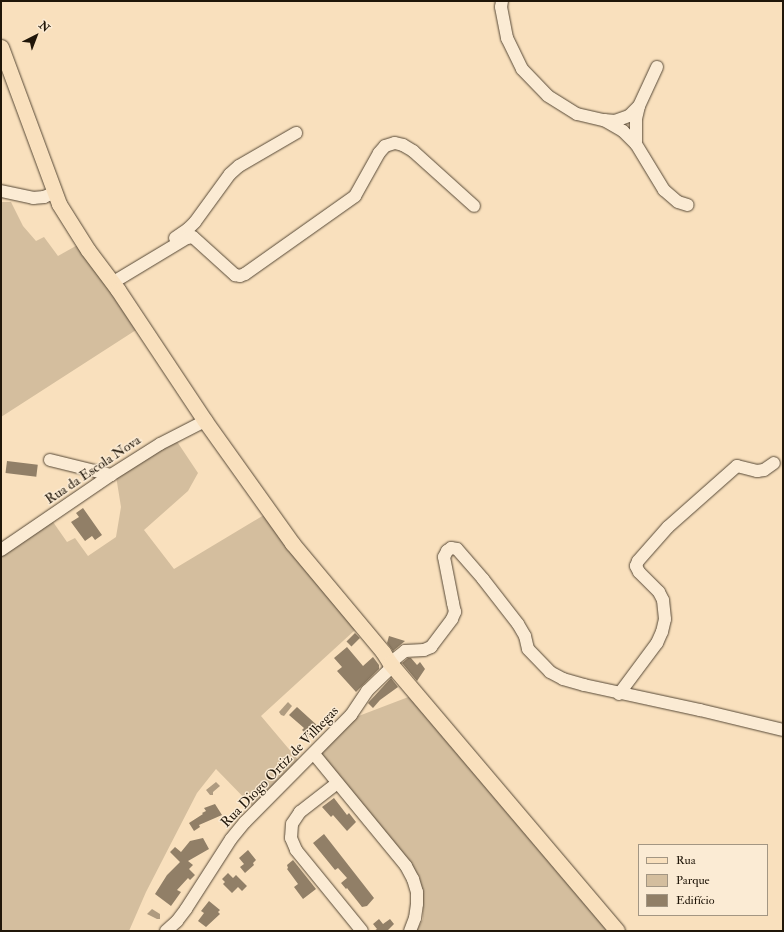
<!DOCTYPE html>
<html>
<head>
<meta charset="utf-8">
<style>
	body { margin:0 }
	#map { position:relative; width:784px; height:932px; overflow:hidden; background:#f9e0bd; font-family:"IM FELL Double Pica",serif }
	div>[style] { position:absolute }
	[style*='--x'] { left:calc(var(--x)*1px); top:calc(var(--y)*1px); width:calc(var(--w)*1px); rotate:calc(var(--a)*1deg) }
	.green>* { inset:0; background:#d4be9e }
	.water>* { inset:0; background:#af9b80 }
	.building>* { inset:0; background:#917f67; transform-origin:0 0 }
	.roads { filter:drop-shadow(0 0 1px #564836) drop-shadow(0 0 1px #564836) }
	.minor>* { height:12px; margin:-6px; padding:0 6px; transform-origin:6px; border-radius:6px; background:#fbebd4 }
	.major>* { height:15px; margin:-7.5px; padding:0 7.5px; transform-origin:7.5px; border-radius:7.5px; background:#f9e0bd }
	span { translate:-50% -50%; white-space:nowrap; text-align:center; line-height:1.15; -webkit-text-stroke:3px #fbebd4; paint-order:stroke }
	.street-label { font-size:14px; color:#201609 }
	.frame { position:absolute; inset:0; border:2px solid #201609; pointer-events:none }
	.legend { position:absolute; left:638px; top:844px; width:130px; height:72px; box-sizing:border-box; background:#fbebd4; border:1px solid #a39683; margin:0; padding:5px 7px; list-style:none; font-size:12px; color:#201609 }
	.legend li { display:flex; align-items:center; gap:8px; height:20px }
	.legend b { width:20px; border:1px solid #a39683 }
	.north { position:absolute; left:16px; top:16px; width:40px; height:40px; -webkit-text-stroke:3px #fbebd4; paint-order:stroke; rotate:42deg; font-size:11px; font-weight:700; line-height:16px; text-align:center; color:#201609 }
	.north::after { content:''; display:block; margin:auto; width:14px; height:18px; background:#201609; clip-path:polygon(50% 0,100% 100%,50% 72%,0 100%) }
</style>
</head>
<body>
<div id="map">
	<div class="green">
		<i style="clip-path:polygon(1px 202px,11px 202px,23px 226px,36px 241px,44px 237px,58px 256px,81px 243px,136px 330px,1px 417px)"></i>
		<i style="clip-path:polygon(176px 440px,198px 473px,188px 491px,144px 530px,174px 569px,264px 515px,355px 630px,261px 716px,299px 761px,253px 807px,216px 769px,197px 793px,146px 892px,129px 931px,1px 931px,1px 555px,51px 519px,67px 542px,75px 538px,88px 556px,116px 537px,121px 507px,116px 476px)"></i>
		<i style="clip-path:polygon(411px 696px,614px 931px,416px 931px,423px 919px,423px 894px,419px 876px,321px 754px,356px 717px)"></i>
	</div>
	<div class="water">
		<i style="clip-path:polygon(288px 702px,292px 706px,284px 716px,281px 715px,279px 712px)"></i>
		<i style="clip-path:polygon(216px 782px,220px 786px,213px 792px,213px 795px,210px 795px,206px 790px)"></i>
		<i style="clip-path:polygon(152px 909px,160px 914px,160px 919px,157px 919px,147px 914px)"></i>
	</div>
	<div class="building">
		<i style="left:7px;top:461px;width:31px;height:12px;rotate:7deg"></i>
		<i style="clip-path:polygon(83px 508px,102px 535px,95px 540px,92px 536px,85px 541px,71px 522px,79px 517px,76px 513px)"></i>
		<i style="left:355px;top:633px;width:7px;height:12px;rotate:45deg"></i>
		<i style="clip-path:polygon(389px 636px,405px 641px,393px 651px,387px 643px)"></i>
		<i style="clip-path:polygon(347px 647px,363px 666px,373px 657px,379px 665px,379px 669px,356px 692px,337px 671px,342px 667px,334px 658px)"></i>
		<i style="clip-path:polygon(408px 658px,411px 658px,417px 665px,420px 662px,425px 669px,417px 681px,402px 663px)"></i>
		<i style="clip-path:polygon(391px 678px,398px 687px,380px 700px,373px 708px,368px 703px)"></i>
		<i style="clip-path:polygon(297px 707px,319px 727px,310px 737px,302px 730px,304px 728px,289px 715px)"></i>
		<i style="clip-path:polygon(334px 798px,347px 815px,349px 813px,356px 822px,347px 831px,333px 815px,331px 817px,322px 807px)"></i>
		<i style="clip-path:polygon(215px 804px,222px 815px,199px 825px,200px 827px,194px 831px,189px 823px,203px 814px,202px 813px,206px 811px,204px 808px)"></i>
		<i style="clip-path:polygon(324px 834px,374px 898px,367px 906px,362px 907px,347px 888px,346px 889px,341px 883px,347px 878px,338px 868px,335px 870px,313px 843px)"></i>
		<i style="clip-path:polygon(203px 838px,209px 849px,188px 861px,193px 865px,189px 869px,195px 875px,190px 880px,188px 878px,177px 890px,181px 892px,171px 906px,155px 894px,167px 875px,180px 862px,170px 852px,175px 847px,181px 852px,190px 841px)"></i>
		<i style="clip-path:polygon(248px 850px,256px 860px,253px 863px,254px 865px,245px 873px,240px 867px,244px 864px,239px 858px)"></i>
		<i style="clip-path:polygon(293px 860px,316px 889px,303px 899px,294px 887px,298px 884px,287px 869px,288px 868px,287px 865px)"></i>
		<i style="clip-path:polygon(228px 873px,233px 878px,236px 875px,247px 886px,242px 891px,238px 887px,232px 893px,223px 884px,225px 882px,222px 879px)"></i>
		<i style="clip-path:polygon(209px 901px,220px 910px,218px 912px,220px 914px,206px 927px,198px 921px,204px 913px,201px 911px)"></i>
		<i style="clip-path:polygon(379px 919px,383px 924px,390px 919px,394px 924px,388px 930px,389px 931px,374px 931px,377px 929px,373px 924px)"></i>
	</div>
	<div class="roads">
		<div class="minor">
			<i style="--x:502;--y:1;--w:6;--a:99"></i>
			<i style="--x:501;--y:7;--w:32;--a:79"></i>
			<i style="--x:507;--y:38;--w:34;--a:64"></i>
			<i style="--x:522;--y:69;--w:37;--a:46"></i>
			<i style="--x:548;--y:96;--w:34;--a:32"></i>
			<i style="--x:577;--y:114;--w:28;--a:13"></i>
			<i style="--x:604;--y:120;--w:22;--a:30"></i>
			<i style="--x:623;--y:131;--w:18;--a:45"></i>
			<i style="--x:636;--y:144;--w:54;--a:58.7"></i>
			<i style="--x:664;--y:190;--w:18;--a:41"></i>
			<i style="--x:678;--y:202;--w:10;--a:17"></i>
			<i style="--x:604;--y:120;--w:11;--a:5"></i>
			<i style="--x:615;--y:121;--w:15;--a:-20"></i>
			<i style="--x:629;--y:116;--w:14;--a:-45"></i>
			<i style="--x:636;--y:144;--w:25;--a:-90"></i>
			<i style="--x:636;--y:119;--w:13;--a:-77"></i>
			<i style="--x:639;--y:106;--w:43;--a:-65.2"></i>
			<i style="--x:1;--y:191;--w:33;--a:12"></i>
			<i style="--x:33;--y:198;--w:11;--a:-5"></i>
			<i style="--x:44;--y:197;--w:12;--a:-24"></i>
			<i style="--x:175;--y:238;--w:16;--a:-35"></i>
			<i style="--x:188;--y:229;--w:10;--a:-45"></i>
			<i style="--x:195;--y:222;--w:59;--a:-53.9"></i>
			<i style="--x:230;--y:174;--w:12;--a:-42"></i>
			<i style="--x:239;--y:166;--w:66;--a:-30.1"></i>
			<i style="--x:112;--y:283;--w:87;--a:-31"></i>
			<i style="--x:187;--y:238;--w:6;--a:-9"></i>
			<i style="--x:193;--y:237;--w:57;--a:42.1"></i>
			<i style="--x:235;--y:275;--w:5;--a:11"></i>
			<i style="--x:240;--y:276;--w:5;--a:-22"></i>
			<i style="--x:245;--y:274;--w:135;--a:-35.3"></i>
			<i style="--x:355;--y:196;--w:49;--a:-60.8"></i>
			<i style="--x:379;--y:153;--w:9;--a:-49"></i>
			<i style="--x:385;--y:146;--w:10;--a:-17"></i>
			<i style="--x:395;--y:143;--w:8;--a:14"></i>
			<i style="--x:403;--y:145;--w:12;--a:31"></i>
			<i style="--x:413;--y:151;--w:82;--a:42"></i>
			<i style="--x:50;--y:460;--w:63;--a:13.8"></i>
			<i style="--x:1;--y:550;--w:133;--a:-34.3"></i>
			<i style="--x:111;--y:475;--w:58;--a:-32.3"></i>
			<i style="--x:160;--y:444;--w:51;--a:-27.1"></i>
			<i style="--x:390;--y:663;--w:19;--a:-39"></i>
			<i style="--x:405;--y:651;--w:19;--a:-3"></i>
			<i style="--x:424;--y:650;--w:8;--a:-23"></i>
			<i style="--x:431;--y:647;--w:35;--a:-53"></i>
			<i style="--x:452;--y:619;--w:8;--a:-67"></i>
			<i style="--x:455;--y:612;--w:9;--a:-103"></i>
			<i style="--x:453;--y:603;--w:47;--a:-101.1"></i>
			<i style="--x:444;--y:557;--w:7;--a:-63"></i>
			<i style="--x:447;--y:551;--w:5;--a:-37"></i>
			<i style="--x:451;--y:548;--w:6;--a:9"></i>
			<i style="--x:457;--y:549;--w:40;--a:49"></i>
			<i style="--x:483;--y:579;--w:57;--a:52.1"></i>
			<i style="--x:518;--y:624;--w:14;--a:60"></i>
			<i style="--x:525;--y:636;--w:13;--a:77"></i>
			<i style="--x:528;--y:649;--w:32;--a:46"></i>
			<i style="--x:550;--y:672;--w:15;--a:28"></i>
			<i style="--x:563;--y:679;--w:22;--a:16"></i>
			<i style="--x:584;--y:685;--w:119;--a:12.2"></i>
			<i style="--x:700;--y:710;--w:85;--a:13.5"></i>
			<i style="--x:619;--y:694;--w:64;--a:-53.3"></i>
			<i style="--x:657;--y:643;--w:12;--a:-66"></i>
			<i style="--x:662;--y:632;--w:13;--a:-77"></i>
			<i style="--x:665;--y:619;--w:19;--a:-96"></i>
			<i style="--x:663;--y:600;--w:9;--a:-117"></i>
			<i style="--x:659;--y:592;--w:28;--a:-135"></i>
			<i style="--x:639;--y:572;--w:7;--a:-117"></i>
			<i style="--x:636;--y:566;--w:5;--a:-68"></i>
			<i style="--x:638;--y:561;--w:45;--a:-48.6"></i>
			<i style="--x:668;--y:527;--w:92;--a:-41.5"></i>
			<i style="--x:737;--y:466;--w:21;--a:14"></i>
			<i style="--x:757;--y:471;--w:7;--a:-8"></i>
			<i style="--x:764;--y:470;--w:12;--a:-35"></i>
			<i style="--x:314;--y:754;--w:145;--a:50.6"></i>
			<i style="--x:406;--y:866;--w:15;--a:62"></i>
			<i style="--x:413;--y:879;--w:14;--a:73"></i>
			<i style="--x:417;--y:892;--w:12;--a:90"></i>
			<i style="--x:417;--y:904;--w:14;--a:98"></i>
			<i style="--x:415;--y:918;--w:14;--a:111"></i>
			<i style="--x:336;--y:784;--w:46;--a:142.1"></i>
			<i style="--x:300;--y:812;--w:14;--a:124"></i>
			<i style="--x:292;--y:824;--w:14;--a:94"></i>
			<i style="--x:291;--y:838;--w:13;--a:67"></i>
			<i style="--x:296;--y:850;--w:104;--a:50.8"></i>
			<i style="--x:166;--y:931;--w:15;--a:-42"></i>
			<i style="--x:177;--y:921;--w:15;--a:-53"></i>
			<i style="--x:186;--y:909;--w:83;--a:-57.3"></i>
			<i style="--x:231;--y:839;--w:22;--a:-51"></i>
			<i style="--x:245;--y:822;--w:151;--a:-45.3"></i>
			<i style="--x:351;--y:715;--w:29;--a:-56"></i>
			<i style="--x:367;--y:691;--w:36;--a:-44"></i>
		</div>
		<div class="major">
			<i style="--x:1;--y:47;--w:167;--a:69.7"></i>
			<i style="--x:59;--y:204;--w:54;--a:57.8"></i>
			<i style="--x:88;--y:250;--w:50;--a:53.1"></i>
			<i style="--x:118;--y:290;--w:157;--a:56.4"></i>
			<i style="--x:205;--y:421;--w:150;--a:54.5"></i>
			<i style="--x:292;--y:543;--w:142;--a:50.1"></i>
			<i style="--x:383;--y:652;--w:13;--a:58"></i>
			<i style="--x:390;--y:663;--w:351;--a:49.7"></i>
		</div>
	</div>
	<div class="street-label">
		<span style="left:93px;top:470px;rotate:-34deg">Rua da Escola Nova</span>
		<span style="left:280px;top:767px;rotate:-46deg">Rua Diogo Ortiz de Vilhegas</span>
	</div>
	<div class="frame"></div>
	<ul class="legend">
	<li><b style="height:5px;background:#f9e0bd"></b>Rua</li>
	<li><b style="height:11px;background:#d4be9e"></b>Parque</li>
	<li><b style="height:11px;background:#917f67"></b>Edifício</li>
	</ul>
	<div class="north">N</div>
</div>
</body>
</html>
